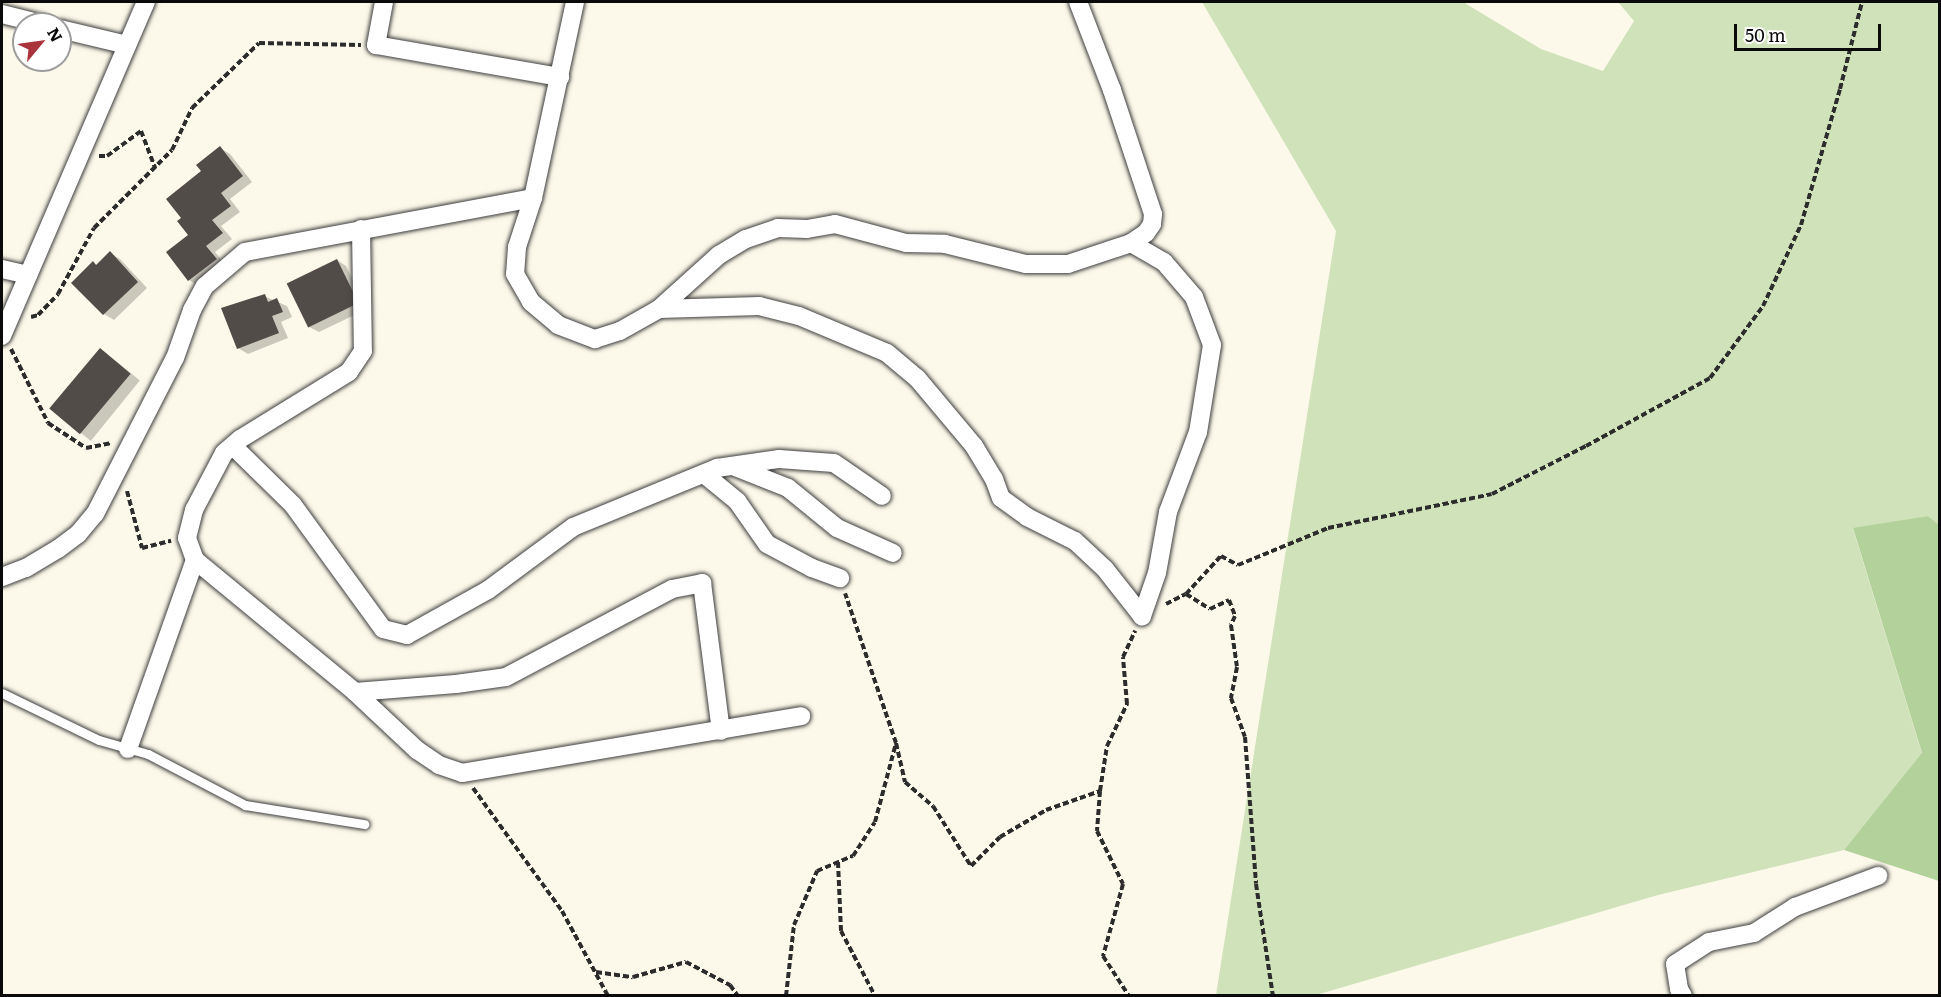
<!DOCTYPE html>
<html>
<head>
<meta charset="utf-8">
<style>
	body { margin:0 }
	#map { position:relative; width:1941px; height:997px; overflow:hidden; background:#fdf9ea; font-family:Literata,serif }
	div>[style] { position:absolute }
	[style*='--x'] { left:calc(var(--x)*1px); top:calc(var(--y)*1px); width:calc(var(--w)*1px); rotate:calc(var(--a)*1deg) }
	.green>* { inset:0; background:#cfe2b9 }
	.forest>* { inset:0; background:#b3d19a }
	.shadow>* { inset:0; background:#0003; transform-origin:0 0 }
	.building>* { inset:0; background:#524c48; transform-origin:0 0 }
	.path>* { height:4px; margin-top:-2px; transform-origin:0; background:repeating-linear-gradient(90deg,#2c2c2c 0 6px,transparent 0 9px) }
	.roads { filter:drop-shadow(0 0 2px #3d3d3d) drop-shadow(0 0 2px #3d3d3d) }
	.lane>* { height:9px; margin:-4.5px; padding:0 4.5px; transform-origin:4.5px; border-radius:4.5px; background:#fff }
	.street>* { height:18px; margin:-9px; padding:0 9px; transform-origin:9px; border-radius:9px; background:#fff }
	span { translate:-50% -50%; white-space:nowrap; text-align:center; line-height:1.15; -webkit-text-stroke:6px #fff; paint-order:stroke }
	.frame { position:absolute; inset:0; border:3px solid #0a0a0a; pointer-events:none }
	.north { position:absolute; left:12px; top:12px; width:60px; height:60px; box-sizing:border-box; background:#fff; border:2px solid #9d9d9d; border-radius:50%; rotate:61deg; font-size:16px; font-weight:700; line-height:24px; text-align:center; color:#0a0a0a }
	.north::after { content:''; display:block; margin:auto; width:21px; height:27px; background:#a9343b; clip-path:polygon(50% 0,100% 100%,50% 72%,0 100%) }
	.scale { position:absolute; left:1734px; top:24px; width:147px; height:27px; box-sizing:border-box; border:3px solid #0a0a0a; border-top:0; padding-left:8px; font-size:18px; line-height:21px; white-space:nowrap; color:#0a0a0a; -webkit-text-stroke:4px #fff; paint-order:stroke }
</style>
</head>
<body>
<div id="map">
	<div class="green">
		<i style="clip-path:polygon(1202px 2px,1463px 2px,1541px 49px,1603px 71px,1634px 21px,1618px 2px,1939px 2px,1939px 526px,1928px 516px,1853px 529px,1922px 754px,1844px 850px,1658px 895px,1316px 995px,1216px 995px,1336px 231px)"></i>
	</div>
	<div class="forest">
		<i style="clip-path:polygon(1928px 516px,1940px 526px,1939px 881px,1844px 850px,1922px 753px,1853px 528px)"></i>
	</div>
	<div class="shadow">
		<i style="clip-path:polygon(220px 148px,230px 154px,252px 182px,230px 199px,240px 212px,221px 226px,232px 239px,215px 252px,226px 265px,199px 286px,189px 280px,190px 235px,183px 218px,203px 171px)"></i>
		<i style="clip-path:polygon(110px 253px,120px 259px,147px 288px,114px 320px,104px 314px,94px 263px,98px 266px)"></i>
		<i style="clip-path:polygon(337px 260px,346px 266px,367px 309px,319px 332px,309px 327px)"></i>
		<i style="clip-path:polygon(264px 296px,287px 306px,292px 317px,281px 322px,288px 338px,248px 354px,238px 348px,223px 309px)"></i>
		<i style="left:101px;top:349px;width:50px;height:78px;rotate:39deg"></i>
	</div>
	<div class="building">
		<i style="clip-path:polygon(220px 146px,243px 176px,221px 193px,231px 206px,212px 220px,223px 233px,206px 246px,217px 259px,188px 281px,166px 252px,188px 235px,177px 221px,181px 218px,166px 199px,201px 171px,196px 165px)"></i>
		<i style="clip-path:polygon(110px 251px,138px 282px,103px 315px,71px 283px,93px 261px,96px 265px)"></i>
		<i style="left:337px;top:259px;width:49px;height:56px;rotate:64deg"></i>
		<i style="clip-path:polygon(265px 294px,268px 302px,277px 298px,283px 312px,272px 316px,279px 333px,237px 349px,221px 308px)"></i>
		<i style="left:100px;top:348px;width:40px;height:79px;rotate:40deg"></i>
	</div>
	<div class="path">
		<i style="--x:99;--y:156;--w:8;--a:0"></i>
		<i style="--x:107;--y:156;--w:42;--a:-36.3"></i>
		<i style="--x:141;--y:131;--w:39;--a:69"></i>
		<i style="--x:31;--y:317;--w:7;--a:-16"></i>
		<i style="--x:38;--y:315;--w:29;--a:-46"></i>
		<i style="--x:58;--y:294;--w:75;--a:-61.4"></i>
		<i style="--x:94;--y:228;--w:110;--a:-45"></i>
		<i style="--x:172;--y:150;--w:47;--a:-64.5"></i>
		<i style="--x:192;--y:108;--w:93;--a:-44.1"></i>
		<i style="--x:259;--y:43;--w:102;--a:1.1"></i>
		<i style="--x:11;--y:349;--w:83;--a:63.4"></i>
		<i style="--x:48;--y:423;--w:45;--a:33.3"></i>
		<i style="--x:86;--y:448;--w:26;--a:-11"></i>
		<i style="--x:127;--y:491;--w:59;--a:75.3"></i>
		<i style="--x:142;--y:548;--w:30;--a:-14"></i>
		<i style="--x:1186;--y:594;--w:28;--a:32"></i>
		<i style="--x:1210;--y:609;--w:21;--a:-25"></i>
		<i style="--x:1229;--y:600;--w:17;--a:69"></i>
		<i style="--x:1235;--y:616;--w:10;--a:114"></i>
		<i style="--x:1231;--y:625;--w:42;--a:81.9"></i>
		<i style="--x:1237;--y:667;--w:32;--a:101"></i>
		<i style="--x:1231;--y:698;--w:41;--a:70.3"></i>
		<i style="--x:1245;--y:737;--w:147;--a:85.7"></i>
		<i style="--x:1256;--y:884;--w:113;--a:81.4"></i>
		<i style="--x:1166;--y:604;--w:22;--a:-27"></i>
		<i style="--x:1186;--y:594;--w:52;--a:-47.4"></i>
		<i style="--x:1221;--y:556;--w:19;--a:28"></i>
		<i style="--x:1238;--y:565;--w:97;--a:-22.3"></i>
		<i style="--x:1328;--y:528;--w:167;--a:-11.7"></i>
		<i style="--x:1492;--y:494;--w:106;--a:-27.1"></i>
		<i style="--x:1586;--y:446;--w:141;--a:-28.7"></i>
		<i style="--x:1710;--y:378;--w:89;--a:-53.6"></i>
		<i style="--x:1763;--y:306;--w:89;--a:-64.9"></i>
		<i style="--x:1801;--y:225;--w:141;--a:-74"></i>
		<i style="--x:1840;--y:89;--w:90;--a:-75.8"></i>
		<i style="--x:896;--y:743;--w:40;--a:77"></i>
		<i style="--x:905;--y:782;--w:37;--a:41"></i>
		<i style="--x:933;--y:806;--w:71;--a:57.7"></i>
		<i style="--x:971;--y:866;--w:41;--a:-45"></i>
		<i style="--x:1000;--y:837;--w:53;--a:-30.4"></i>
		<i style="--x:1046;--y:810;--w:57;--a:-19.4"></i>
		<i style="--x:1100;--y:791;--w:46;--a:-81.2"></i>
		<i style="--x:1107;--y:746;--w:47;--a:-64.5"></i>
		<i style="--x:1127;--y:704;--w:47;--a:-94.9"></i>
		<i style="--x:1123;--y:657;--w:29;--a:-65"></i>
		<i style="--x:473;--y:788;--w:152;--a:54.1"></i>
		<i style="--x:562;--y:911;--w:97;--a:61.6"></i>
		<i style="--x:1100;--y:791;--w:40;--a:94.3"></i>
		<i style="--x:1097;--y:831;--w:59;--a:63.9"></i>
		<i style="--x:1123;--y:884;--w:75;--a:105.5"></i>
		<i style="--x:1103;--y:956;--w:48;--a:57"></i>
		<i style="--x:838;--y:862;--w:69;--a:87.5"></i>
		<i style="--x:841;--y:931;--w:73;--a:62.4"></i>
		<i style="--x:596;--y:972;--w:37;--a:8"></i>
		<i style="--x:633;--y:977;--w:55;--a:-15.8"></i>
		<i style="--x:686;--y:962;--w:50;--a:27.6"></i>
		<i style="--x:730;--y:985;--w:14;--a:54"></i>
		<i style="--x:786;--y:996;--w:71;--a:-83.6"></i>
		<i style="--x:794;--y:925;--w:59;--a:-66.9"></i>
		<i style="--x:817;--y:871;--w:39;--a:-23"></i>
		<i style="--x:853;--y:856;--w:40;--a:-57.1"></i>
		<i style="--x:875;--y:822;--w:82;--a:-75.1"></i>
		<i style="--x:896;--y:743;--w:158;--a:-108.8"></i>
	</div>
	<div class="roads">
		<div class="lane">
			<i style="--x:2;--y:693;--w:108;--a:25.9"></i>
			<i style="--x:99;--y:740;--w:51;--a:15.9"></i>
			<i style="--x:148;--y:754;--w:110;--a:27.7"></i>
			<i style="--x:245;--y:805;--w:121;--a:9.1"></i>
		</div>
		<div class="street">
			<i style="--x:384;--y:2;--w:44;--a:100.5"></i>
			<i style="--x:376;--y:45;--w:187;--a:9.9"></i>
			<i style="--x:575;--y:2;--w:200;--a:102.1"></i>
			<i style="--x:533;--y:198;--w:52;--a:108.1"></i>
			<i style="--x:517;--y:247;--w:27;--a:94"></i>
			<i style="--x:515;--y:274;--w:32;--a:60"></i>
			<i style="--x:531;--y:302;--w:35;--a:40"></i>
			<i style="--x:558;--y:325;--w:40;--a:21"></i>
			<i style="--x:595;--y:339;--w:26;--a:-18"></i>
			<i style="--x:620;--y:331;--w:45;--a:-29.4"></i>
			<i style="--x:659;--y:309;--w:81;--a:-42"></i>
			<i style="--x:719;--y:255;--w:31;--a:-31"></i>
			<i style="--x:746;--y:239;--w:34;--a:-19"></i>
			<i style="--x:778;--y:228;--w:29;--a:2"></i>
			<i style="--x:807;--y:229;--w:28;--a:-10"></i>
			<i style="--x:835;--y:224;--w:73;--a:15"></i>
			<i style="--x:906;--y:243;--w:39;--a:1"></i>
			<i style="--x:945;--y:244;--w:83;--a:13.9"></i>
			<i style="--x:1026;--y:264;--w:42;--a:0"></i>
			<i style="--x:1068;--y:264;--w:66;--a:-18.4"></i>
			<i style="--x:1131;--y:243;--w:18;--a:-34"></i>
			<i style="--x:1146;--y:233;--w:11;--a:-56"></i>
			<i style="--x:1152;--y:224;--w:10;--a:-84"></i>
			<i style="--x:1153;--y:214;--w:131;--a:-108.3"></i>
			<i style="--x:1112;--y:90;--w:94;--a:-111.1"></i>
			<i style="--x:2;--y:14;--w:41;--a:14"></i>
			<i style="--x:60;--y:29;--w:69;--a:13.4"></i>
			<i style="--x:361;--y:229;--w:122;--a:89.1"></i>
			<i style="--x:363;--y:351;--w:25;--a:124"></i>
			<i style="--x:349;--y:372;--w:128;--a:148.4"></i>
			<i style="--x:240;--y:439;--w:21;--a:139"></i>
			<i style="--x:224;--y:453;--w:64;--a:117.8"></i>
			<i style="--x:194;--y:510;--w:29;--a:104"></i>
			<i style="--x:187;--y:538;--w:23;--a:70"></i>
			<i style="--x:195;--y:560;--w:207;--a:39.5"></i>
			<i style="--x:355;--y:692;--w:85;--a:43.1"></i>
			<i style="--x:417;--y:750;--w:27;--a:34"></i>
			<i style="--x:439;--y:765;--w:24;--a:19"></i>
			<i style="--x:462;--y:773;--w:344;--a:-9.5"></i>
			<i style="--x:1131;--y:243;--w:38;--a:30"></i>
			<i style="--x:1164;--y:262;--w:46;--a:49.4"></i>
			<i style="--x:1194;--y:297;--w:51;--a:69.4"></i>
			<i style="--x:1212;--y:345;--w:88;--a:99.1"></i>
			<i style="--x:1198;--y:432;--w:85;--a:110.6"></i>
			<i style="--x:1168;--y:512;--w:62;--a:100.2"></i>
			<i style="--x:1157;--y:573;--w:46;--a:109.2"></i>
			<i style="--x:2;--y:269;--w:27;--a:13"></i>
			<i style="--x:659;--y:309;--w:100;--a:-1.7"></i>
			<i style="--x:759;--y:306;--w:41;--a:14"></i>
			<i style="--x:799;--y:316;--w:95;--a:22.8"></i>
			<i style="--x:887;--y:353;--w:39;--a:40"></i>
			<i style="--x:917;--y:378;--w:89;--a:50"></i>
			<i style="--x:974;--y:446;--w:39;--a:59"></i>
			<i style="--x:994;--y:479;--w:20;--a:70"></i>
			<i style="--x:1001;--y:498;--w:32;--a:36"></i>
			<i style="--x:1027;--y:517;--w:54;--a:26.6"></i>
			<i style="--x:1075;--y:541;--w:41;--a:43"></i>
			<i style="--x:1105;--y:569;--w:60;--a:51.8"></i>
			<i style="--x:2;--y:336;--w:364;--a:-66.7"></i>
			<i style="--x:233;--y:446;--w:84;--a:44.5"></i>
			<i style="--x:293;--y:505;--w:153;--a:54"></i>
			<i style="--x:383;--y:629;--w:25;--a:14"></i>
			<i style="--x:407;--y:635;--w:93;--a:-29.1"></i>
			<i style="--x:488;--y:590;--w:106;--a:-36.5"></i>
			<i style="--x:573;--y:527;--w:156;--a:-22.3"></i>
			<i style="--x:717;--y:468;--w:63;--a:-8.3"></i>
			<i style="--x:779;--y:459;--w:55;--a:4.2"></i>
			<i style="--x:834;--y:463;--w:58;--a:34.5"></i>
			<i style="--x:735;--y:467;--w:57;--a:21.6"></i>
			<i style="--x:788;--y:488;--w:63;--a:39.2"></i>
			<i style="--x:837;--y:528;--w:61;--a:24.1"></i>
			<i style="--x:704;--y:474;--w:43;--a:39.3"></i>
			<i style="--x:737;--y:501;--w:52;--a:55.1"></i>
			<i style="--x:767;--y:544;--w:51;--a:28.1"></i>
			<i style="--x:812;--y:568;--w:30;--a:20"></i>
			<i style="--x:2;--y:577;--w:26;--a:-21"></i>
			<i style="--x:26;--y:568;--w:37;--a:-31"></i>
			<i style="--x:58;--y:549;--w:25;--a:-37"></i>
			<i style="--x:78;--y:534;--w:26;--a:-50"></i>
			<i style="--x:95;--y:514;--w:175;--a:-62.9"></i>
			<i style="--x:175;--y:358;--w:51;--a:-70.5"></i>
			<i style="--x:192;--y:310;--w:27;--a:-62"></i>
			<i style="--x:205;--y:286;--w:52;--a:-40.4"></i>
			<i style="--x:245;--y:252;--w:293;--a:-10.6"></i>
			<i style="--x:355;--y:692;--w:101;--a:-4.5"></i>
			<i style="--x:456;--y:684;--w:50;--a:-8"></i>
			<i style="--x:506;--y:677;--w:188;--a:-27.9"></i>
			<i style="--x:672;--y:589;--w:31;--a:-11"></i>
			<i style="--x:702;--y:583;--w:149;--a:82.7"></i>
			<i style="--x:128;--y:749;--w:201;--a:-70.5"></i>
			<i style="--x:1683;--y:996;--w:8;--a:-120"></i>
			<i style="--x:1679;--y:989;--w:25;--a:-99"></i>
			<i style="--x:1675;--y:964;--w:40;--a:-32.9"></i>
			<i style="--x:1709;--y:942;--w:46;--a:-11.3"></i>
			<i style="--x:1754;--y:933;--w:49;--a:-32.4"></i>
			<i style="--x:1795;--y:907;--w:89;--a:-20.5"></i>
		</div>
	</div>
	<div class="frame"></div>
	<div class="north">N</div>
	<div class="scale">50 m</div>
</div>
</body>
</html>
